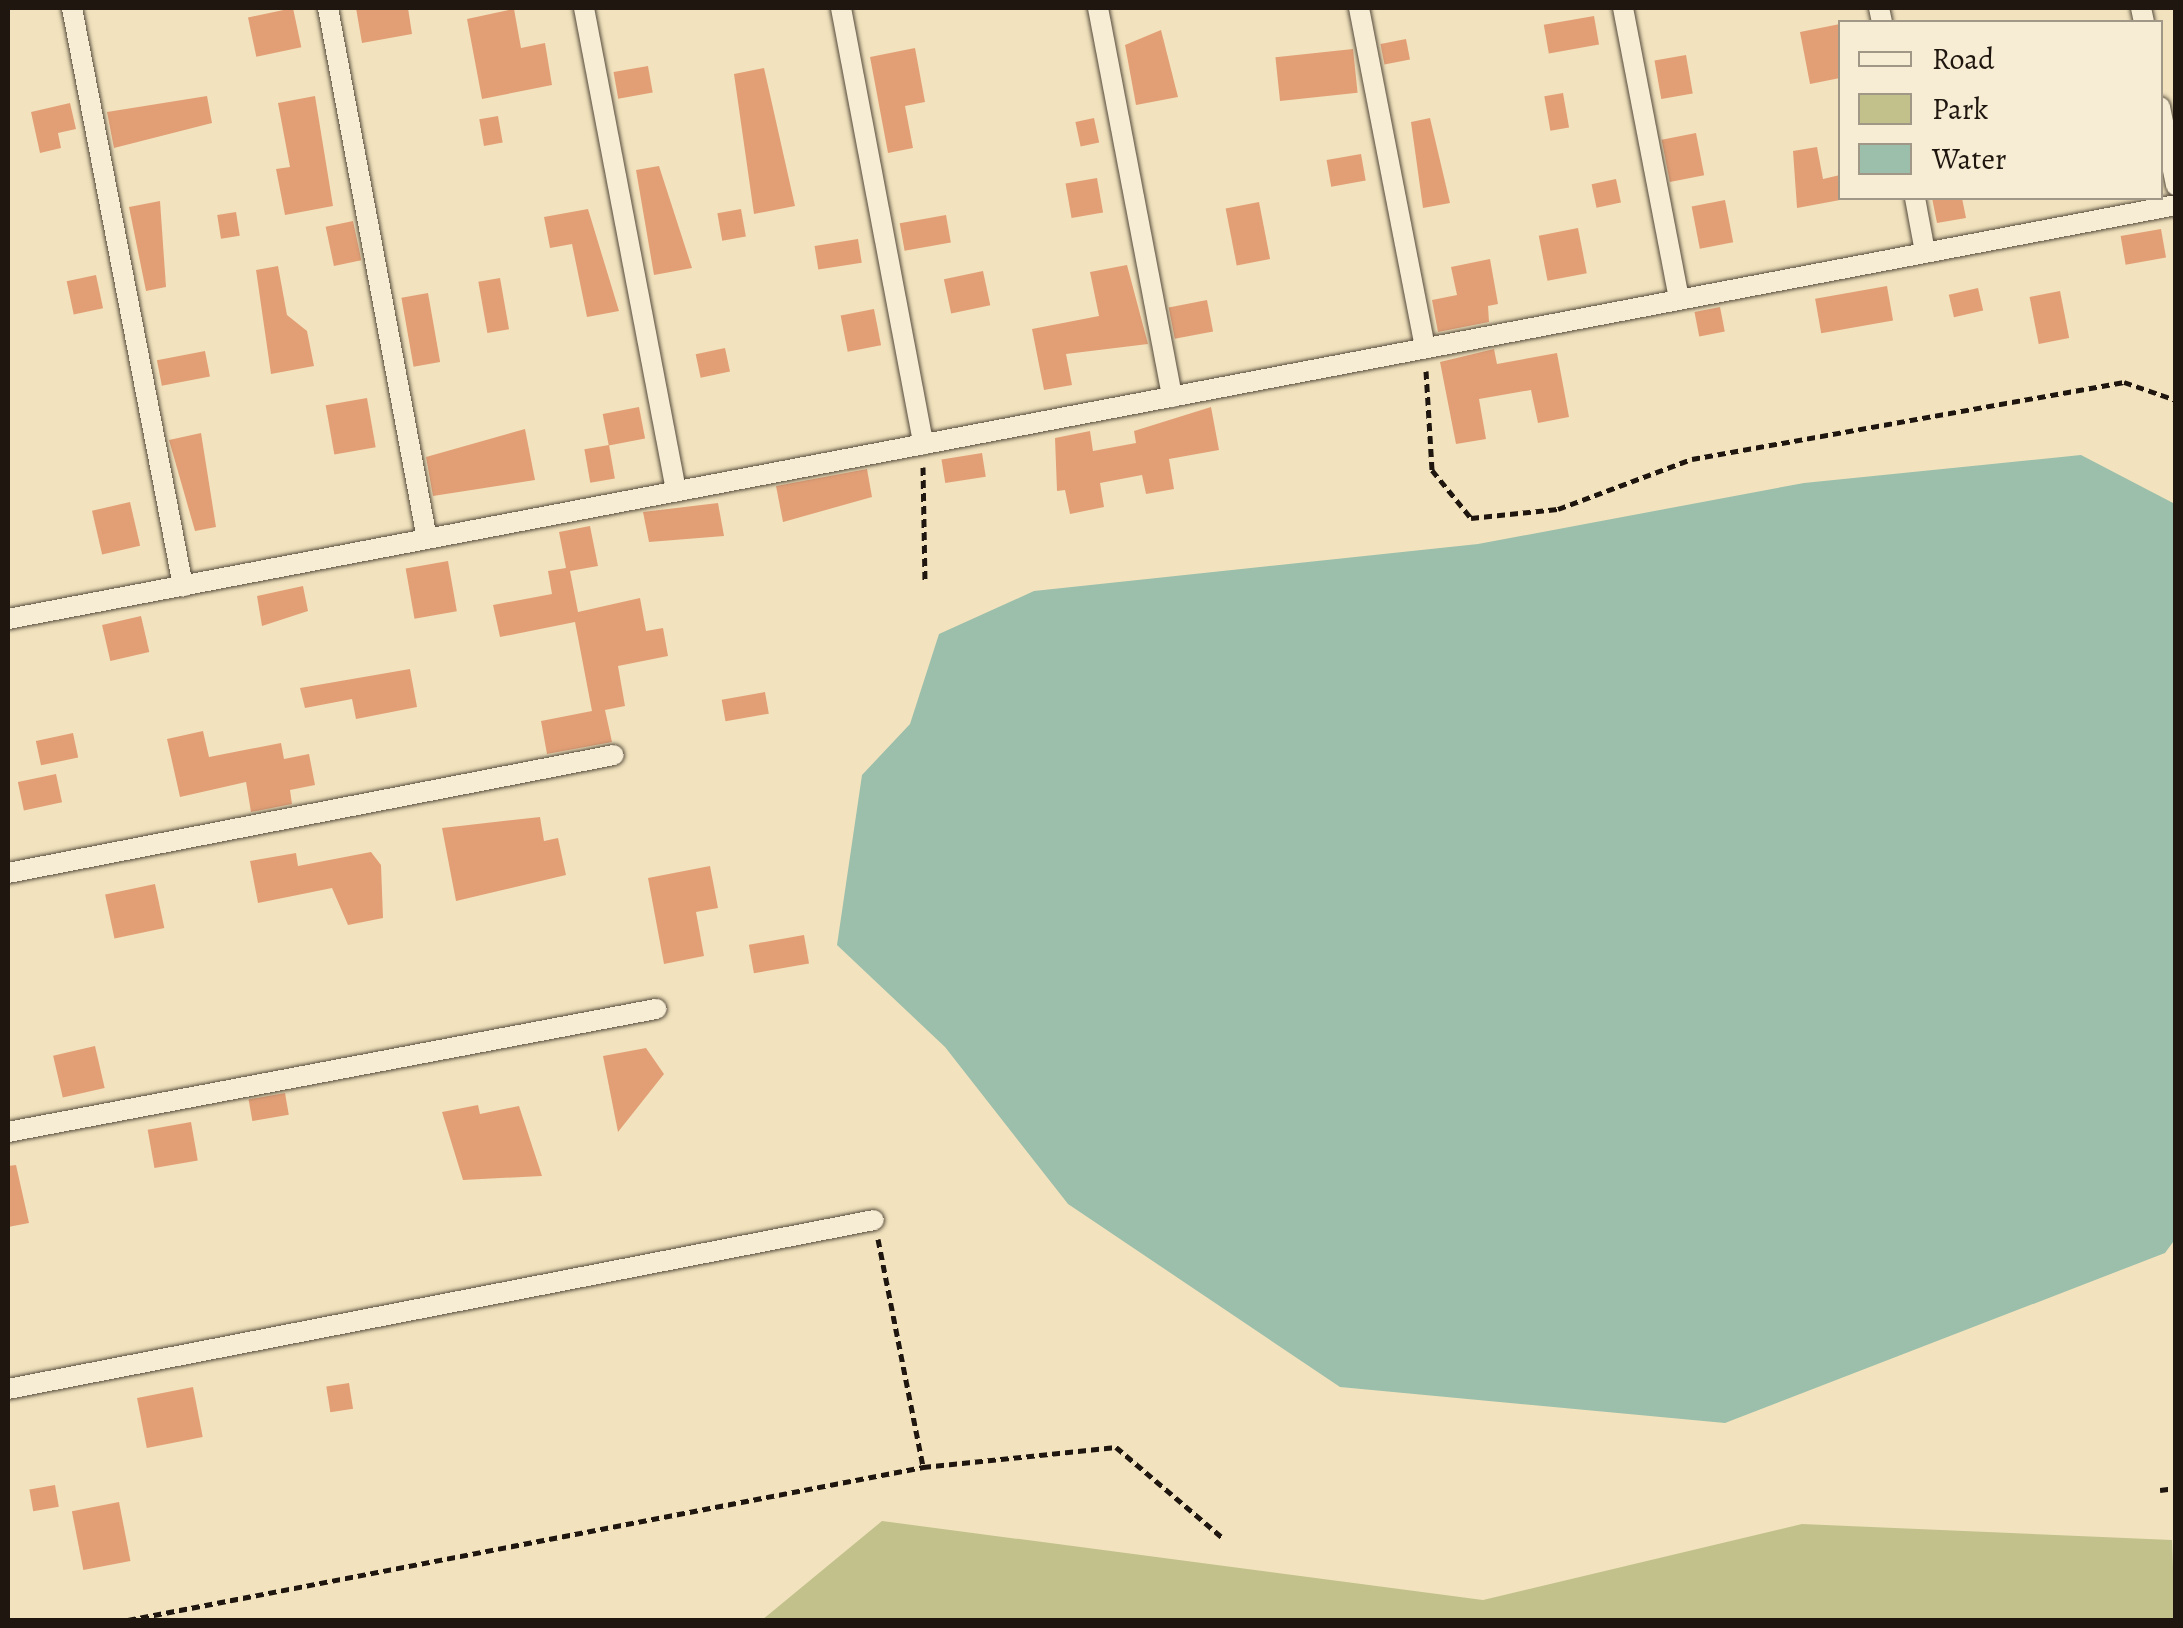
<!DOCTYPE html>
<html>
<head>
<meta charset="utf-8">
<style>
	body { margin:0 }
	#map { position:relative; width:2183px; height:1628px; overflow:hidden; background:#f2e3be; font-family:Alegreya,serif }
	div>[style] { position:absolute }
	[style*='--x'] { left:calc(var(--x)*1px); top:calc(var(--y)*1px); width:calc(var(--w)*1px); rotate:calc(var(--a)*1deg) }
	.green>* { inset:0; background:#c2c18c }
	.water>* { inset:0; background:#9cbfab }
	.building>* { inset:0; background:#e29f76; transform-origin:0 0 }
	.path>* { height:5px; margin-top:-2.5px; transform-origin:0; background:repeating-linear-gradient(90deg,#1f170f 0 8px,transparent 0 13px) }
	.roads { filter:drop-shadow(0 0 2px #544a3b) drop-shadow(0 0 2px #544a3b) }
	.minor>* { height:20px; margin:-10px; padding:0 10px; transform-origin:10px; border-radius:10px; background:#f7edd5 }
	span { translate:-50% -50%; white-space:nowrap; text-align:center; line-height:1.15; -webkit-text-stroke:8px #f7edd5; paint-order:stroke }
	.frame { position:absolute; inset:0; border:10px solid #1f170f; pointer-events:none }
	.legend { position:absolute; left:1838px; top:20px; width:325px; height:180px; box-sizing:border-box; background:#f7edd5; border:2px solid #a19786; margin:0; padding:12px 18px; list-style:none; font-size:30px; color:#1f170f }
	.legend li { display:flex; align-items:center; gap:20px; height:50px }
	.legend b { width:50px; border:2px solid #a19786 }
</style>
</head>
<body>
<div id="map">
	<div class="green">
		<i style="clip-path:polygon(882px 1521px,1483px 1600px,1802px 1524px,2172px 1540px,2175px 1620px,762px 1620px)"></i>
	</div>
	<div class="water">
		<i style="clip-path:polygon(2081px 455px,2175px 504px,2176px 1238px,2165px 1253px,1725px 1423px,1340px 1387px,1068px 1204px,945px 1047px,837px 945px,862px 775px,910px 724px,939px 634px,1034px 591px,1478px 544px,1804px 483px)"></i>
	</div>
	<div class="building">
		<i style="left:293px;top:8px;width:40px;height:46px;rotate:78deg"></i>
		<i style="clip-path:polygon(356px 8px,408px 8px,412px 34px,362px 43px)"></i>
		<i style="clip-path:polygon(514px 9px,521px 48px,545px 43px,552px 85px,482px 99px,467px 19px)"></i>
		<i style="left:1594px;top:16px;width:29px;height:51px;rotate:80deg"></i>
		<i style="clip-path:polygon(1840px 24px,1840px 78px,1810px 84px,1800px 32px)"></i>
		<i style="clip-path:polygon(1161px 30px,1178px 97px,1136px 105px,1125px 45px)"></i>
		<i style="left:1406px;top:39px;width:21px;height:26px;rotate:79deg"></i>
		<i style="clip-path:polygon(915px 48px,925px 102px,905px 106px,913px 148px,888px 153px,870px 57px)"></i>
		<i style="left:1353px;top:49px;width:44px;height:78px;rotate:84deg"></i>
		<i style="left:1686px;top:55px;width:39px;height:32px;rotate:80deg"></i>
		<i style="left:648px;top:66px;width:27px;height:35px;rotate:80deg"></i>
		<i style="clip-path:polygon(764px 68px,795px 206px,754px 214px,734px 74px)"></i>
		<i style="left:1563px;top:93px;width:35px;height:19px;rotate:80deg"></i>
		<i style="clip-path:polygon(207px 96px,212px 123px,114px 148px,107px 112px)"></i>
		<i style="clip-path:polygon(315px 96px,333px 206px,285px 215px,276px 169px,290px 167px,278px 103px)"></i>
		<i style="clip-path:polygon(70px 103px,76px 129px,58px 133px,61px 148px,40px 153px,31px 112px)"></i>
		<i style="left:498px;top:116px;width:27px;height:19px;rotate:80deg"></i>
		<i style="left:1094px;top:118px;width:25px;height:19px;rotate:78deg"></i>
		<i style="clip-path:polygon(1430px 118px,1450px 203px,1423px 208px,1411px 122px)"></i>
		<i style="left:1696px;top:133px;width:43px;height:35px;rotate:79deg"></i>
		<i style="clip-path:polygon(1817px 147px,1823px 179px,1840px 175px,1840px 200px,1797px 208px,1793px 151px)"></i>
		<i style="left:1361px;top:154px;width:27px;height:35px;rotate:80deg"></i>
		<i style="clip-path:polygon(659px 166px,692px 268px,654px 275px,636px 170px)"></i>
		<i style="left:1097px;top:178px;width:35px;height:32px;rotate:80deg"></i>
		<i style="left:1616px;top:179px;width:24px;height:25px;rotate:78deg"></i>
		<i style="clip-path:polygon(1932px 198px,1962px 198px,1966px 218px,1937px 223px)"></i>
		<i style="left:1725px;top:200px;width:43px;height:34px;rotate:79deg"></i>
		<i style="clip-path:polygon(160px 201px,166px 287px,146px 291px,129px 207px)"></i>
		<i style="left:1259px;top:202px;width:58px;height:34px;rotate:79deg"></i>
		<i style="clip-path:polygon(588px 209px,619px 311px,587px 317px,572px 244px,550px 248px,544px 217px)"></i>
		<i style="left:741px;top:209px;width:28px;height:24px;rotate:80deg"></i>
		<i style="left:236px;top:212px;width:24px;height:19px;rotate:81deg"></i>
		<i style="left:946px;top:215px;width:28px;height:47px;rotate:80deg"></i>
		<i style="left:353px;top:221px;width:40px;height:28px;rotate:78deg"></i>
		<i style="left:1578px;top:228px;width:46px;height:40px;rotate:79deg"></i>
		<i style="left:2161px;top:229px;width:29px;height:41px;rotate:80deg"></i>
		<i style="left:858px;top:239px;width:24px;height:44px;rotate:81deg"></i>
		<i style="clip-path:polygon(1490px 259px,1498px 304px,1488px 306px,1489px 322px,1438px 332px,1432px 300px,1457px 295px,1451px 267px)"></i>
		<i style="clip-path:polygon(1127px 265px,1148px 344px,1066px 354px,1072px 385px,1044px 390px,1032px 329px,1099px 316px,1090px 272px)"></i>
		<i style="clip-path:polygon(278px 266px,287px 315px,307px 331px,314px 366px,271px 374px,256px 270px)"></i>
		<i style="left:983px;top:271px;width:35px;height:40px;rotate:78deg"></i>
		<i style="left:96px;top:275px;width:34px;height:30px;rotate:78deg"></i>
		<i style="left:500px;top:278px;width:52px;height:22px;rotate:80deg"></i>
		<i style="left:1887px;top:286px;width:35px;height:73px;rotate:80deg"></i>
		<i style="left:1978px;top:288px;width:23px;height:30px;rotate:77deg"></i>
		<i style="left:2060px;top:291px;width:48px;height:31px;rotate:79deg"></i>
		<i style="left:428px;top:293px;width:70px;height:27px;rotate:80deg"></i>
		<i style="left:1207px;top:300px;width:32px;height:39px;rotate:79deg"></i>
		<i style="left:1720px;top:307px;width:25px;height:26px;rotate:79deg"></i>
		<i style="left:874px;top:309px;width:37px;height:34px;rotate:79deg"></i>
		<i style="left:725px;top:348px;width:24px;height:30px;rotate:78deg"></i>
		<i style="clip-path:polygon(1494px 349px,1497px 364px,1557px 353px,1569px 417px,1538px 423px,1531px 390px,1479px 399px,1486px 439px,1456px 444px,1440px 362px)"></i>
		<i style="left:205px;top:351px;width:26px;height:49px;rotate:79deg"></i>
		<i style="left:367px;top:398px;width:50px;height:42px;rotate:80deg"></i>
		<i style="left:639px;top:407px;width:32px;height:37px;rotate:79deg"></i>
		<i style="clip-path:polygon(1211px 407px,1219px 450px,1169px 459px,1174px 489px,1146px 494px,1142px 475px,1100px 483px,1104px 507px,1070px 514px,1065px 490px,1057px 491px,1055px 438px,1090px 431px,1093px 451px,1136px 443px,1134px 431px)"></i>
		<i style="clip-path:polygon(525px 429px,535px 480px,433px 496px,426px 457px)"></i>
		<i style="clip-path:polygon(201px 433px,216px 527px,195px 531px,169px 440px)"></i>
		<i style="left:609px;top:445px;width:34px;height:25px;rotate:80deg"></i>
		<i style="left:982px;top:453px;width:24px;height:41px;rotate:81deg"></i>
		<i style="clip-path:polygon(867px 469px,872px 497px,783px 522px,776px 486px)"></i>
		<i style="left:130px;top:502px;width:45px;height:39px;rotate:77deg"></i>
		<i style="clip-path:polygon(718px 503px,724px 536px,649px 542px,643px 512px)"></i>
		<i style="clip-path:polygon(590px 526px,598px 566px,570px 571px,578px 612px,640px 598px,646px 631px,663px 628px,668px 656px,618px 666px,625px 706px,605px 710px,612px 742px,547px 754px,541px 721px,592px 711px,575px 622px,500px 637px,493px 605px,552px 594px,548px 571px,566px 568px,559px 532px)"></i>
		<i style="left:448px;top:561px;width:51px;height:43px;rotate:80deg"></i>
		<i style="clip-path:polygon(303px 586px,308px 611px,262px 626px,257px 596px)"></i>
		<i style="left:141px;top:616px;width:37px;height:40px;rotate:77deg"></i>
		<i style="clip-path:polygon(410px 669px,417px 707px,356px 719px,352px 699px,305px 708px,300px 688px)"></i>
		<i style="left:765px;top:692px;width:22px;height:44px;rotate:80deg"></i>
		<i style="clip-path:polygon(203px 731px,209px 757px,281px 743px,284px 759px,309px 754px,315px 785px,290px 790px,292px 804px,251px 812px,246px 782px,180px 797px,167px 739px)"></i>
		<i style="left:73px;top:733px;width:25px;height:38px;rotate:78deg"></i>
		<i style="left:56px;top:774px;width:29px;height:39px;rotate:78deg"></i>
		<i style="clip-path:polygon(540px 817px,544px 841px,558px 838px,566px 875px,456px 901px,442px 828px)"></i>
		<i style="clip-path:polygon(371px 852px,381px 865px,383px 918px,348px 925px,332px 888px,258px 903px,250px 861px,296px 853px,298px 866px)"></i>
		<i style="clip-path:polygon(710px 866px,718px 908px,696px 912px,704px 956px,664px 964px,648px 878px)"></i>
		<i style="left:155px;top:884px;width:45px;height:51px;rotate:78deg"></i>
		<i style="left:804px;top:935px;width:29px;height:56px;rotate:80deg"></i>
		<i style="left:95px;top:1046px;width:43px;height:43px;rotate:77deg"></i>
		<i style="clip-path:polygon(646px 1048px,664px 1074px,618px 1132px,603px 1056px)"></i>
		<i style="left:285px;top:1093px;width:22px;height:37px;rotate:80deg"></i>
		<i style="clip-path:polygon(478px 1105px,480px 1114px,519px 1106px,542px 1176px,463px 1180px,442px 1112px)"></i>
		<i style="left:191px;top:1122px;width:39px;height:44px;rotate:80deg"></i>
		<i style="clip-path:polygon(16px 1165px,29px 1223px,8px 1227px,8px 1166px)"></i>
		<i style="left:349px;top:1383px;width:26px;height:23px;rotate:81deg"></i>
		<i style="left:193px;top:1387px;width:51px;height:57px;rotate:79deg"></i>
		<i style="left:55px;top:1485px;width:22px;height:26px;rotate:80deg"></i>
		<i style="left:119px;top:1502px;width:60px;height:48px;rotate:79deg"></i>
	</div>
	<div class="path">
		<i style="--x:1426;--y:371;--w:99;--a:86.5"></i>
		<i style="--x:1432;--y:470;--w:62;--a:50.9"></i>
		<i style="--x:1471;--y:518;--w:87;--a:-5.9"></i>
		<i style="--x:1558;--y:509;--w:143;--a:-20.5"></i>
		<i style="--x:1692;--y:459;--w:439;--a:-10.1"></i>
		<i style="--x:2124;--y:382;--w:55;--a:19.1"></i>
		<i style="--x:923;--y:467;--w:116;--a:89"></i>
		<i style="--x:878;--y:1239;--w:232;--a:78.8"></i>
		<i style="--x:2160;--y:1490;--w:16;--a:-7"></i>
		<i style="--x:128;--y:1620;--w:810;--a:-10.89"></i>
		<i style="--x:923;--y:1467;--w:194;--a:-5.9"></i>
		<i style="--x:1116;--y:1447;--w:140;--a:40.4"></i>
	</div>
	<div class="roads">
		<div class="minor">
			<i style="--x:72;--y:8;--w:589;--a:79.13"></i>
			<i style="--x:328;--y:8;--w:540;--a:79.44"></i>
			<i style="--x:584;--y:8;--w:492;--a:79.2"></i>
			<i style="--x:841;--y:8;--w:444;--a:79.3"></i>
			<i style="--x:1098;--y:8;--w:396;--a:79.2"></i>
			<i style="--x:1359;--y:8;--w:346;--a:79"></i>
			<i style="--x:1623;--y:8;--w:297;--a:79.1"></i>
			<i style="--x:1879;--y:8;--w:14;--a:78"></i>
			<i style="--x:2141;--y:8;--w:14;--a:78"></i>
			<i style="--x:2160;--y:107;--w:80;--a:78.4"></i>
			<i style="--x:1915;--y:198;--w:55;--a:79.5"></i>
			<i style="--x:8;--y:619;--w:2207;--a:-10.81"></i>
			<i style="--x:8;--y:873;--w:617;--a:-11.02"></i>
			<i style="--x:8;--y:1132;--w:660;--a:-10.75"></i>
			<i style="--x:8;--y:1389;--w:882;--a:-11.04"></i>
		</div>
	</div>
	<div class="frame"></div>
	<ul class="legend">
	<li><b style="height:12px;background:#f7edd5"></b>Road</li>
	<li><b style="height:28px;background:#c2c18c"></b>Park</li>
	<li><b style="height:28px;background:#9cbfab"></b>Water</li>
	</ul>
</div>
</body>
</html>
